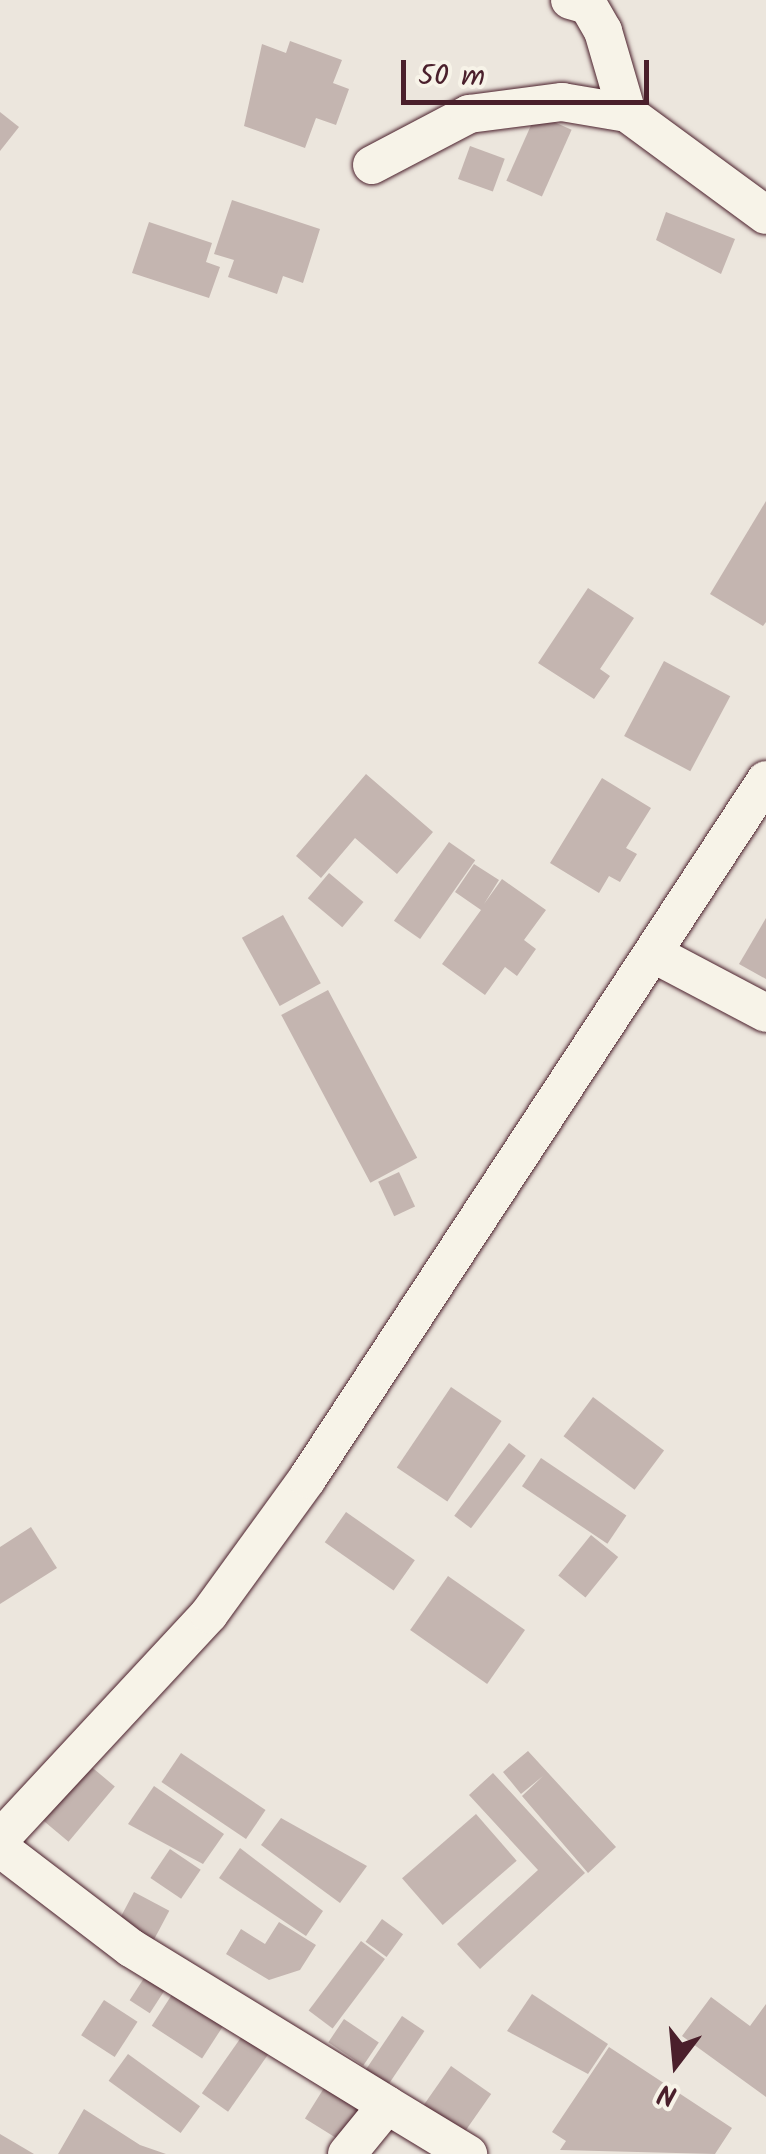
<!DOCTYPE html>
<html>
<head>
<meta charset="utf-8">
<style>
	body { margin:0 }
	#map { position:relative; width:766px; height:2154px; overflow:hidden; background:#ece6dd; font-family:Kalam,sans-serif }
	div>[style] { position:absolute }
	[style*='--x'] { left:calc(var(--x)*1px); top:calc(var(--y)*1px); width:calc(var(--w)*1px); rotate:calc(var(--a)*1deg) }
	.building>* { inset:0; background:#c4b5b0; transform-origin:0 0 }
	.roads { filter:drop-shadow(0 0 2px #4a1f2b) drop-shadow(0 0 2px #4a1f2b) }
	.minor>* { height:38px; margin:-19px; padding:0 19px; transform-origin:19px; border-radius:19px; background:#f7f3e8 }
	span { translate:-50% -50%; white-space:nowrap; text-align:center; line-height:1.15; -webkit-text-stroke:8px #f7f3e8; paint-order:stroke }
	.north { position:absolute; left:626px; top:2014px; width:100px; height:100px; -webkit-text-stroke:8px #f7f3e8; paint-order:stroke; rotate:196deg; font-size:28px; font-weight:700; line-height:40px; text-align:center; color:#4a1f2b }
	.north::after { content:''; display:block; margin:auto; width:35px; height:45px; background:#4a1f2b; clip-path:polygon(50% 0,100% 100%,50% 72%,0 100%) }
	.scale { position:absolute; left:401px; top:60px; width:248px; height:45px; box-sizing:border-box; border:5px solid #4a1f2b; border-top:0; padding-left:12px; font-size:30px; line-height:35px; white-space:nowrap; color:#4a1f2b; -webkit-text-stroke:8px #f7f3e8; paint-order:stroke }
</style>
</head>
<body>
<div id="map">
	<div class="building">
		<i style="clip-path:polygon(290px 41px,342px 60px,333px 83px,349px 89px,336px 125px,316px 118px,305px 148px,244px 126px,262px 44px,286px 53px)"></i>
		<i style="clip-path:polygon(0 112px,19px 127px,0 151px)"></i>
		<i style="left:536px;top:114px;width:39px;height:73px;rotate:24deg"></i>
		<i style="left:470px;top:146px;width:37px;height:35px;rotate:20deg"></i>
		<i style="clip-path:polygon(232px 200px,320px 229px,303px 283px,283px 276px,277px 294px,228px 277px,234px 260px,214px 254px)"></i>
		<i style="clip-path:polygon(666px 212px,735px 239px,721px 274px,656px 240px)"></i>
		<i style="clip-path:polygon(149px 222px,212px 243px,206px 262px,220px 267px,209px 298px,132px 273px)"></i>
		<i style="clip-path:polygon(766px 501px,766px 622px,763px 626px,710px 594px)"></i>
		<i style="clip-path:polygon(588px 588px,634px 618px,600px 669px,610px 676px,594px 699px,538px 663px)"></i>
		<i style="left:664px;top:661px;width:75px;height:85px;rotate:28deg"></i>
		<i style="clip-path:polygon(366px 774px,433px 832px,397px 874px,355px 838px,321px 878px,296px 856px)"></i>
		<i style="clip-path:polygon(602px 778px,651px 808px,626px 848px,637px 854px,620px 882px,609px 876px,599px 893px,550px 863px)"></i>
		<i style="left:449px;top:842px;width:32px;height:96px;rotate:35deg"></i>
		<i style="clip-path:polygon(474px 864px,499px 880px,484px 904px,502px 879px,546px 910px,524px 940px,536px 949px,517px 976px,505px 967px,485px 995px,442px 964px,481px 910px,455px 892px)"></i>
		<i style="left:329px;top:873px;width:45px;height:33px;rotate:40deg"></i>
		<i style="left:283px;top:915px;width:78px;height:47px;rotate:61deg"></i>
		<i style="clip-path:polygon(766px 918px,766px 979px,739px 964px)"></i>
		<i style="left:328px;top:990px;width:190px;height:53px;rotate:62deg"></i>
		<i style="left:399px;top:1172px;width:38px;height:23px;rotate:65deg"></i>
		<i style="left:451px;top:1387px;width:61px;height:97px;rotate:34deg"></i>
		<i style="left:593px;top:1397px;width:89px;height:49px;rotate:37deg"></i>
		<i style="left:509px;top:1443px;width:21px;height:91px;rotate:37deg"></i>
		<i style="left:541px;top:1458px;width:103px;height:34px;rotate:34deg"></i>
		<i style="left:346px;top:1512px;width:84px;height:37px;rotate:35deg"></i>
		<i style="clip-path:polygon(31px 1527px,57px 1568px,0 1604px,0 1547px)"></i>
		<i style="left:591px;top:1535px;width:35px;height:52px;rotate:39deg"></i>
		<i style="left:448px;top:1576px;width:94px;height:66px;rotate:35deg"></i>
		<i style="clip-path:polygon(528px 1751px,616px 1847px,588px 1873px,522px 1796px,543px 1776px,521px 1794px,503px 1772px)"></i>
		<i style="left:181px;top:1753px;width:102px;height:35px;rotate:34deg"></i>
		<i style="left:88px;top:1764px;width:35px;height:72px;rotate:40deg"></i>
		<i style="clip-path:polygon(493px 1773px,585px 1873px,480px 1969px,457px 1944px,538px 1870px,469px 1795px)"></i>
		<i style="clip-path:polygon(154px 1786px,224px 1834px,203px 1864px,128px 1824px)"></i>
		<i style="left:476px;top:1814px;width:62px;height:98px;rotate:49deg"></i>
		<i style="clip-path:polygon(281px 1818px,367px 1866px,340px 1903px,261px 1845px)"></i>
		<i style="clip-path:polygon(240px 1848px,323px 1911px,306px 1936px,219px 1878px)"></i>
		<i style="left:170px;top:1849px;width:37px;height:35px;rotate:34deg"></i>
		<i style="left:134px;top:1892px;width:40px;height:36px;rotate:28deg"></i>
		<i style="left:382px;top:1919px;width:26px;height:28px;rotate:36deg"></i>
		<i style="clip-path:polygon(279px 1922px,316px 1945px,300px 1970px,269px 1980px,226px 1954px,241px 1929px,265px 1944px)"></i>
		<i style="left:361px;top:1941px;width:30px;height:87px;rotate:37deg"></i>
		<i style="left:146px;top:1975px;width:24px;height:30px;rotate:33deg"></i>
		<i style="left:173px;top:1993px;width:60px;height:39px;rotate:33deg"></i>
		<i style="clip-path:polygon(532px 1994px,608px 2044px,588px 2074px,507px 2031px)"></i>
		<i style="clip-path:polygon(711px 1997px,750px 2026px,766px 2004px,766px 2097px,682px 2036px)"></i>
		<i style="left:104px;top:2000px;width:40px;height:42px;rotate:33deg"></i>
		<i style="left:402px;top:2016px;width:27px;height:70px;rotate:34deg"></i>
		<i style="left:344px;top:2019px;width:42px;height:28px;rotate:34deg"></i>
		<i style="left:242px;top:2036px;width:32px;height:70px;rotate:35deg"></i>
		<i style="clip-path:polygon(609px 2047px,732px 2128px,715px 2154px,560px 2150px,566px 2141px,552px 2132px)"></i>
		<i style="left:128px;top:2054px;width:89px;height:33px;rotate:36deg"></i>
		<i style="left:451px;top:2066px;width:49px;height:53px;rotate:35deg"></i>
		<i style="left:324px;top:2088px;width:44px;height:36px;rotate:32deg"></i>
		<i style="clip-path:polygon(84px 2109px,140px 2145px,166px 2154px,58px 2154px)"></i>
		<i style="clip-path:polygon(0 2134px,34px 2154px,0 2154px)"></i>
	</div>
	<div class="roads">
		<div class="minor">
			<i style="--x:570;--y:0;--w:19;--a:16"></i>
			<i style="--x:588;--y:5;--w:30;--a:60"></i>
			<i style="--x:603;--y:31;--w:85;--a:73.7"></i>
			<i style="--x:372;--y:165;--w:110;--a:-27.7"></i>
			<i style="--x:469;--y:114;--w:94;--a:-7.4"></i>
			<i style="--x:562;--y:102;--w:66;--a:9.6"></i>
			<i style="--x:627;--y:113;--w:172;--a:36.3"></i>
			<i style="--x:656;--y:955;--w:124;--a:27.8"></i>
			<i style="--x:0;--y:1839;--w:307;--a:-47.1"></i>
			<i style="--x:209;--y:1614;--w:167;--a:-54"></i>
			<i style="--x:307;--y:1479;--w:836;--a:-56.71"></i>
			<i style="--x:0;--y:1848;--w:165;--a:37.4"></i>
			<i style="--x:131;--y:1948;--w:300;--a:31.5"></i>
			<i style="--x:347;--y:2154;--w:63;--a:-50.8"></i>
			<i style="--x:387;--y:2105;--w:95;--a:31.2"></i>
		</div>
	</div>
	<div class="north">N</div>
	<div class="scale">50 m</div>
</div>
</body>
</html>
